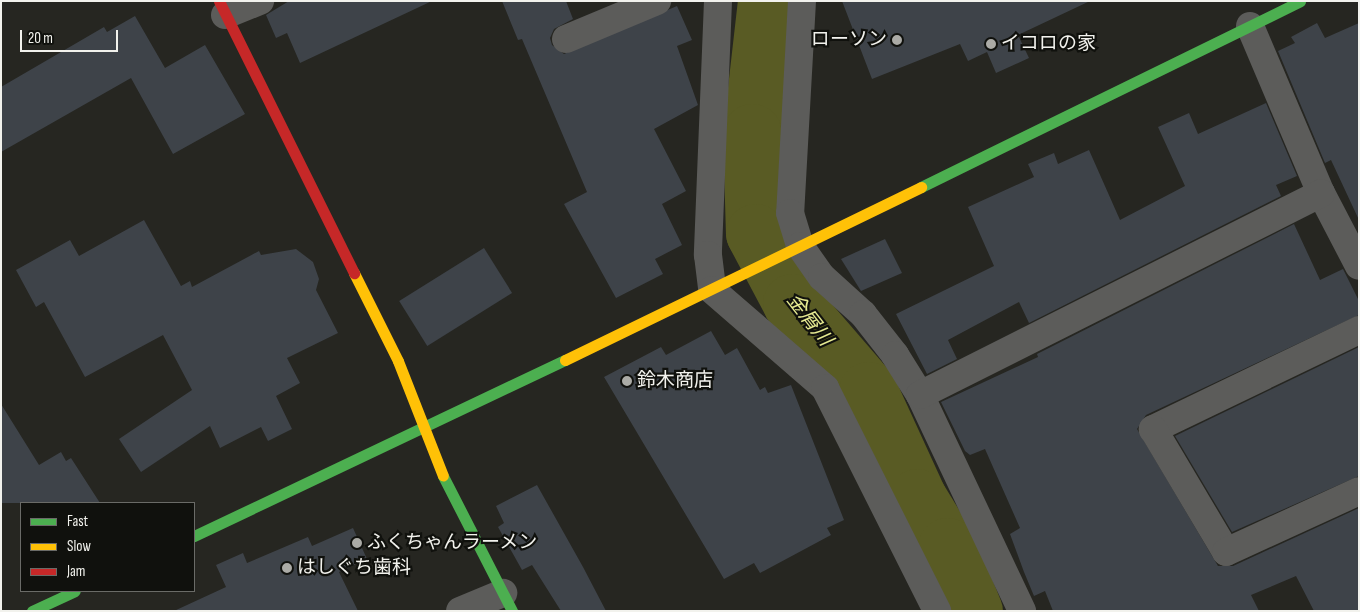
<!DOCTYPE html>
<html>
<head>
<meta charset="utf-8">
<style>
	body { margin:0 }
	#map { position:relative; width:1360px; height:612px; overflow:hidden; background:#262621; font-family:"Sofia Sans Condensed","Noto Sans JP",sans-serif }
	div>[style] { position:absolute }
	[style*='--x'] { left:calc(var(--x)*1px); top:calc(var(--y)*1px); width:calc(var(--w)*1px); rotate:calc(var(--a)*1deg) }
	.river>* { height:59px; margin:-29.5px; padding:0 29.5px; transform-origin:29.5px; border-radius:29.5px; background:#595b24 }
	.building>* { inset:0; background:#3e4349; transform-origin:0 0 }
	.street>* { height:28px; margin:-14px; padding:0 14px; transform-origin:14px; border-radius:14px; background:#5c5c5a }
	.fast>* { height:11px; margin:-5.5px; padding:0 5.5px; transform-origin:5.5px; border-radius:5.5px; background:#4caf50 }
	.slow>* { height:11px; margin:-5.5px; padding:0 5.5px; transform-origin:5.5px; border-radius:5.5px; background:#ffc107 }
	.jam>* { height:11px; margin:-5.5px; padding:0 5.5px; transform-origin:5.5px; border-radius:5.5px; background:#c62828 }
	.dots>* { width:14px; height:14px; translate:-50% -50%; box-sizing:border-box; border:2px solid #10110d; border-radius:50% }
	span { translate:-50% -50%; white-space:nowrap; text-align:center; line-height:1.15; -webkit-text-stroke:4.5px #10110d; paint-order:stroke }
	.poi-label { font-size:19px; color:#f2f2ed }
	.right { translate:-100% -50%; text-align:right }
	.left { translate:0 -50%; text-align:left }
	.water-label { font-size:20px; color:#e7eb92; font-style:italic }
	.frame { position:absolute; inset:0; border:2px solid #f2f2ed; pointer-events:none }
	.legend { position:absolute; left:20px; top:502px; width:175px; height:90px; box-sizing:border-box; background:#10110d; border:1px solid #6a6b67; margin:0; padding:6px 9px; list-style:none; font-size:15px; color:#f2f2ed }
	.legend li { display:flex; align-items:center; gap:10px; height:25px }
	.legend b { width:25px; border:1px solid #6a6b67 }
	.scale { position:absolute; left:20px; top:30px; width:98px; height:22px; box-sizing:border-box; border:2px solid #f2f2ed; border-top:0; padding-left:6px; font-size:15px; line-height:18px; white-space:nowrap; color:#f2f2ed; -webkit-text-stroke:4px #10110d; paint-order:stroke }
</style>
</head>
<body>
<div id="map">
	<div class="river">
		<i style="--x:767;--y:1;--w:133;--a:96.5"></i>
		<i style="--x:752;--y:133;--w:100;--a:88.3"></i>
		<i style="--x:755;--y:233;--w:79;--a:62.1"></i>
		<i style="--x:792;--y:303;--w:116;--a:49.2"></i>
		<i style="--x:868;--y:391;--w:118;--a:65.4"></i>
		<i style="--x:917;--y:498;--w:57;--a:58.5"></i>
		<i style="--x:947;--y:547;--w:69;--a:67.9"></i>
	</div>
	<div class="building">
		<i style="clip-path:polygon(289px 1px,432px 1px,300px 63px,287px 33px,276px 38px,266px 15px)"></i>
		<i style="clip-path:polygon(502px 1px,566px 1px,573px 19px,554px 29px,550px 38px,552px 45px,564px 54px,677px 6px,692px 40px,677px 46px,698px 105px,654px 129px,686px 191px,662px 204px,682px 245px,655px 259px,663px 274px,616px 298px,564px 204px,587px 192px,522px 39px,518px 40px)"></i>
		<i style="clip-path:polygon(842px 1px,1090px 1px,1018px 35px,1029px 58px,996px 73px,987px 52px,968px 61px,960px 44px,872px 79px)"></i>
		<i style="clip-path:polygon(135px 16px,165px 68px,205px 45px,245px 114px,173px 154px,131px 78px,1px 152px,1px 87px,104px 27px,107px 32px)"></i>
		<i style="clip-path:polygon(1317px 23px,1325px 38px,1359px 23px,1359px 220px,1331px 160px,1325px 163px,1278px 51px,1295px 43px,1291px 37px)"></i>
		<i style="clip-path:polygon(1266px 103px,1297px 176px,1276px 185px,1281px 196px,1029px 323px,1019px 302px,948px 340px,957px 359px,927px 374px,896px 314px,994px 266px,968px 207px,1034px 177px,1028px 164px,1054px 153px,1058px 164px,1089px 150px,1120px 220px,1185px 186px,1158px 127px,1189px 113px,1198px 134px)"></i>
		<i style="clip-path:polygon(144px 220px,181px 286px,190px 281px,192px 287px,259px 251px,261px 255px,296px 249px,313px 262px,319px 279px,316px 290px,338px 333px,287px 358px,300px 383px,276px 396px,292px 429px,268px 441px,261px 427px,220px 448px,210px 426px,141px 472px,119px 439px,192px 390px,163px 335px,85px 377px,44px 302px,36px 307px,16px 270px,70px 240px,79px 256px)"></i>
		<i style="clip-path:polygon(1294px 224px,1320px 280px,1343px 269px,1359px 301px,1359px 315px,1146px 415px,1137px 429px,1218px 566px,1233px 566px,1359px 508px,1359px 611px,1314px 611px,1296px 576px,1251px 595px,1259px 611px,1053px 611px,1045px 591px,1034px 596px,1024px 572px,1010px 534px,1020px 528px,985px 449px,970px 455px,965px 451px,941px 402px,1038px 357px,1037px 354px)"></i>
		<i style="clip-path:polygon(885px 239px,902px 273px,861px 291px,841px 259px)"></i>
		<i style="left:484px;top:248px;width:53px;height:100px;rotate:58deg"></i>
		<i style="clip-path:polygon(711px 331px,725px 355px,737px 348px,760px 390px,765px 387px,768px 393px,791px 385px,844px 520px,827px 528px,831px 535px,760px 573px,754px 563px,724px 579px,604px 377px,661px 347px,666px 355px)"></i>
		<i style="clip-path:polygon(1359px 347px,1359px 476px,1232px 532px,1175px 436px)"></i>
		<i style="clip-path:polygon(1px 404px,39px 465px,61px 452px,66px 461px,71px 458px,100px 503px,1px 503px)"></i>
		<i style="clip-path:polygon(537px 485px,583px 567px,606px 611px,561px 611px,532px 565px,522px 570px,498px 527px,504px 523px,496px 506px)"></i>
		<i style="clip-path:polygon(353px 528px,367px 559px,339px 572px,358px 611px,174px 611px,226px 587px,216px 565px,243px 553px,247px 563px,308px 537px,312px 546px)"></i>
	</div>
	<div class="street">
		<i style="--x:718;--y:1;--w:254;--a:92.3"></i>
		<i style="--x:708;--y:255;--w:35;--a:83"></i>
		<i style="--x:712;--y:290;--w:150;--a:40.9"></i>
		<i style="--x:825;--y:388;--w:250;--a:63.3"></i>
		<i style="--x:802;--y:1;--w:212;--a:93.2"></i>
		<i style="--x:790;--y:213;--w:34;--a:73"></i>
		<i style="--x:800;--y:246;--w:38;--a:55"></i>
		<i style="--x:822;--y:277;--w:55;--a:42.1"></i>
		<i style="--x:863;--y:314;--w:52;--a:52"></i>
		<i style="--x:895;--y:355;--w:47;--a:58"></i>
		<i style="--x:920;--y:395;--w:239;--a:64.7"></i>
		<i style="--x:225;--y:15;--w:38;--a:-22"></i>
		<i style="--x:1250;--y:26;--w:181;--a:67"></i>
		<i style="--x:1321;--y:193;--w:82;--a:62.5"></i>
		<i style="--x:566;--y:39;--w:99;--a:-22.7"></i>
		<i style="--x:1359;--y:330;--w:229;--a:154.3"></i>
		<i style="--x:1153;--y:429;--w:143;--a:59.3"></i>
		<i style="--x:1226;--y:552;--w:146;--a:-24.6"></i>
		<i style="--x:920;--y:395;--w:449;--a:-26.7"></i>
		<i style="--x:460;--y:611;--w:47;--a:-22.7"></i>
	</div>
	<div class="fast">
		<i style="--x:921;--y:187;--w:422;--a:-26.1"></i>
		<i style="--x:443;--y:476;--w:152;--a:62.9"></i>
		<i style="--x:194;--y:536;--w:411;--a:-25.4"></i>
		<i style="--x:32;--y:611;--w:47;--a:-24.9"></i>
	</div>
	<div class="slow">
		<i style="--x:354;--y:273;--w:98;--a:63.4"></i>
		<i style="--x:398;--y:361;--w:123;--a:68.6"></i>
		<i style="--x:565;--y:360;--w:396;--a:-25.9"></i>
	</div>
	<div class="jam">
		<i style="--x:219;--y:1;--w:304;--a:63.6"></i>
	</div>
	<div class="dots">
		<i style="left:897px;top:40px;background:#ababa6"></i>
		<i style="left:991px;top:44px;background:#ababa6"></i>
		<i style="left:627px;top:381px;background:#ababa6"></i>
		<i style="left:357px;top:543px;background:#ababa6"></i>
		<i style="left:287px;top:568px;background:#ababa6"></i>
	</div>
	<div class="poi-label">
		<span class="right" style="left:887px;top:40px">ローソン</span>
		<span class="left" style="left:1001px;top:44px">イコロの家</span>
		<span class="left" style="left:637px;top:381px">鈴木商店</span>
		<span class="left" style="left:367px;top:543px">ふくちゃんラーメン</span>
		<span class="left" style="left:297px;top:568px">はしぐち歯科</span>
	</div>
	<div class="water-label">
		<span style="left:809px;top:320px;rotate:52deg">金屑川</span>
	</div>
	<div class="frame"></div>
	<ul class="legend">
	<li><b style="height:6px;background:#4caf50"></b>Fast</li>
	<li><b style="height:6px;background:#ffc107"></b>Slow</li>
	<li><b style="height:6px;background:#c62828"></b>Jam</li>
	</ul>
	<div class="scale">20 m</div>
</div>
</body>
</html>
